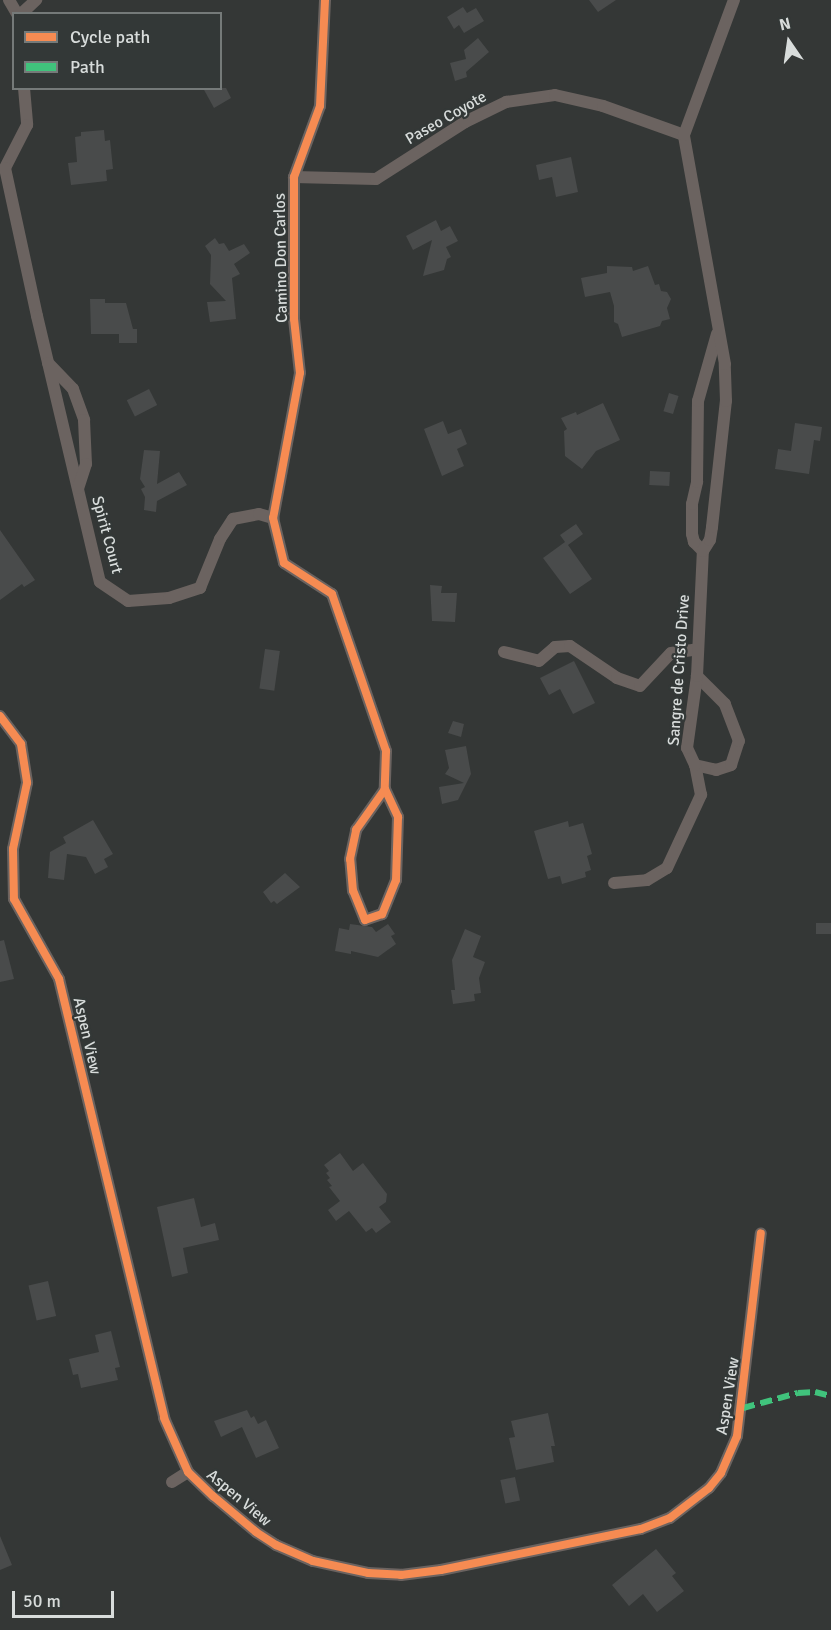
<!DOCTYPE html>
<html>
<head>
<meta charset="utf-8">
<style>
	body { margin:0 }
	#map { position:relative; width:831px; height:1630px; overflow:hidden; background:#343736; font-family:Signika,sans-serif }
	div>[style] { position:absolute }
	[style*='--x'] { left:calc(var(--x)*1px); top:calc(var(--y)*1px); width:calc(var(--w)*1px); rotate:calc(var(--a)*1deg) }
	.building>* { inset:0; background:#494b4b; transform-origin:0 0 }
	.minor>* { height:12px; margin:-6px; padding:0 6px; transform-origin:6px; border-radius:6px; background:#6b6360 }
	.quiet>* { height:6px; margin-top:-3px; transform-origin:0; background:repeating-linear-gradient(90deg,#40c37c 0 12px,transparent 0 18px) }
	.cycleway>* { height:8px; margin:-4px; padding:0 4px; transform-origin:4px; border-radius:4px; background:#f68b52 }
	span { translate:-50% -50%; white-space:nowrap; text-align:center; line-height:1.15; -webkit-text-stroke:4.5px #333837; paint-order:stroke }
	.street-label { font-size:16px; color:#d8dcdb }
	.legend { position:absolute; left:12px; top:12px; width:210px; height:78px; box-sizing:border-box; background:#333837; border:2px solid #757a79; margin:0; padding:8px 10px; list-style:none; font-size:18px; color:#d8dcdb }
	.legend li { display:flex; align-items:center; gap:12px; height:30px }
	.legend b { width:30px; border:2px solid #757a79 }
	.north { position:absolute; left:759px; top:12px; width:60px; height:60px; -webkit-text-stroke:4px #333837; paint-order:stroke; rotate:347deg; font-size:16px; font-weight:700; line-height:24px; text-align:center; color:#d8dcdb }
	.north::after { content:''; display:block; margin:auto; width:21px; height:27px; background:#d8dcdb; clip-path:polygon(50% 0,100% 100%,50% 72%,0 100%) }
	.scale { position:absolute; left:12px; top:1591px; width:102px; height:27px; box-sizing:border-box; border:3px solid #d8dcdb; border-top:0; padding-left:8px; font-size:18px; line-height:21px; white-space:nowrap; color:#d8dcdb; -webkit-text-stroke:4px #333837; paint-order:stroke }
</style>
</head>
<body>
<div id="map">
	<div class="building">
		<i style="clip-path:polygon(589px 0,616px 0,598px 12px)"></i>
		<i style="clip-path:polygon(463px 7px,467px 13px,476px 8px,484px 21px,464px 33px,459px 25px,454px 29px,447px 17px)"></i>
		<i style="clip-path:polygon(478px 38px,489px 52px,466px 72px,467px 77px,455px 81px,450px 63px,466px 59px,464px 50px)"></i>
		<i style="clip-path:polygon(203px 88px,226px 88px,231px 98px,214px 108px)"></i>
		<i style="clip-path:polygon(104px 130px,105px 141px,110px 140px,113px 169px,106px 170px,107px 181px,71px 185px,68px 163px,77px 162px,75px 137px,81px 136px,81px 132px)"></i>
		<i style="clip-path:polygon(571px 157px,578px 192px,556px 197px,552px 177px,539px 180px,536px 165px)"></i>
		<i style="clip-path:polygon(436px 220px,441px 231px,450px 226px,458px 241px,446px 247px,451px 257px,447px 259px,444px 270px,423px 276px,432px 240px,413px 250px,406px 236px)"></i>
		<i style="clip-path:polygon(215px 238px,219px 244px,224px 243px,229px 251px,244px 244px,250px 253px,234px 264px,240px 274px,232px 278px,236px 319px,210px 322px,207px 302px,226px 301px,210px 284px,211px 255px,205px 246px)"></i>
		<i style="clip-path:polygon(607px 266px,632px 267px,633px 271px,648px 266px,655px 285px,659px 284px,661px 291px,667px 292px,671px 299px,667px 308px,670px 319px,662px 321px,660px 326px,622px 337px,618px 324px,614px 322px,614px 306px,610px 292px,585px 297px,581px 278px,607px 273px)"></i>
		<i style="clip-path:polygon(90px 299px,105px 299px,105px 303px,126px 303px,133px 329px,137px 329px,137px 343px,119px 343px,119px 334px,91px 334px)"></i>
		<i style="left:149px;top:389px;width:18px;height:25px;rotate:63deg"></i>
		<i style="left:669px;top:393px;width:10px;height:19px;rotate:17deg"></i>
		<i style="clip-path:polygon(603px 403px,620px 440px,596px 451px,582px 469px,565px 456px,564px 431px,567px 429px,561px 418px,576px 412px,577px 415px)"></i>
		<i style="clip-path:polygon(443px 421px,448px 434px,461px 429px,467px 444px,457px 449px,464px 466px,442px 476px,424px 429px)"></i>
		<i style="clip-path:polygon(795px 423px,822px 427px,820px 441px,814px 440px,809px 474px,775px 469px,778px 449px,791px 451px)"></i>
		<i style="clip-path:polygon(144px 450px,160px 451px,157px 484px,179px 472px,187px 485px,157px 501px,156px 512px,144px 510px,145px 497px,141px 489px,145px 487px,140px 479px)"></i>
		<i style="left:650px;top:471px;width:20px;height:14px;rotate:3deg"></i>
		<i style="clip-path:polygon(576px 524px,583px 534px,568px 545px,592px 579px,570px 594px,543px 558px,565px 542px,560px 535px)"></i>
		<i style="clip-path:polygon(0 530px,35px 580px,24px 587px,22px 584px,0 600px)"></i>
		<i style="clip-path:polygon(430px 585px,442px 586px,441px 593px,457px 593px,455px 622px,432px 621px)"></i>
		<i style="left:265px;top:649px;width:15px;height:40px;rotate:8deg"></i>
		<i style="clip-path:polygon(574px 661px,595px 703px,573px 714px,560px 689px,549px 695px,540px 678px)"></i>
		<i style="clip-path:polygon(453px 721px,464px 724px,461px 737px,448px 733px)"></i>
		<i style="clip-path:polygon(466px 746px,471px 774px,458px 800px,442px 804px,439px 787px,464px 783px,445px 774px,449px 768px,445px 750px)"></i>
		<i style="clip-path:polygon(93px 820px,113px 854px,104px 859px,108px 867px,95px 874px,86px 857px,67px 854px,64px 880px,48px 878px,50px 852px,66px 843px,63px 837px)"></i>
		<i style="clip-path:polygon(568px 821px,569px 827px,583px 823px,592px 854px,587px 856px,591px 870px,585px 872px,586px 877px,562px 884px,560px 876px,548px 879px,534px 831px)"></i>
		<i style="clip-path:polygon(285px 873px,300px 887px,277px 904px,274px 901px,271px 903px,263px 892px)"></i>
		<i style="left:816px;top:923px;width:15px;height:11px"></i>
		<i style="clip-path:polygon(350px 924px,372px 927px,376px 932px,388px 924px,395px 934px,391px 936px,396px 944px,378px 957px,351px 951px,351px 954px,335px 951px,339px 928px,349px 930px)"></i>
		<i style="clip-path:polygon(465px 929px,481px 936px,473px 957px,485px 962px,479px 978px,481px 993px,474px 994px,475px 1001px,453px 1004px,451px 990px,455px 990px,452px 960px)"></i>
		<i style="clip-path:polygon(4px 940px,14px 979px,0 982px,0 941px)"></i>
		<i style="clip-path:polygon(340px 1153px,353px 1171px,363px 1163px,387px 1194px,386px 1202px,379px 1207px,391px 1222px,376px 1233px,372px 1228px,366px 1232px,349px 1211px,336px 1221px,328px 1210px,340px 1201px,329px 1187px,332px 1186px,327px 1180px,330px 1178px,326px 1173px,329px 1171px,324px 1165px)"></i>
		<i style="clip-path:polygon(194px 1198px,201px 1227px,215px 1223px,219px 1240px,183px 1248px,188px 1273px,172px 1277px,157px 1207px)"></i>
		<i style="left:48px;top:1281px;width:36px;height:20px;rotate:77deg"></i>
		<i style="clip-path:polygon(111px 1331px,120px 1367px,115px 1368px,118px 1380px,81px 1388px,78px 1374px,73px 1375px,69px 1359px,99px 1352px,95px 1335px)"></i>
		<i style="clip-path:polygon(247px 1410px,251px 1418px,254px 1416px,258px 1424px,266px 1420px,279px 1448px,256px 1458px,242px 1427px,221px 1437px,214px 1421px)"></i>
		<i style="clip-path:polygon(548px 1413px,555px 1446px,551px 1446px,554px 1462px,516px 1470px,509px 1438px,515px 1437px,511px 1421px)"></i>
		<i style="left:515px;top:1477px;width:24px;height:15px;rotate:78deg"></i>
		<i style="clip-path:polygon(0 1536px,12px 1565px,0 1570px)"></i>
		<i style="clip-path:polygon(656px 1549px,676px 1573px,672px 1576px,684px 1591px,657px 1612px,643px 1594px,629px 1606px,612px 1585px)"></i>
	</div>
	<div class="minor">
		<i style="--x:9;--y:0;--w:16;--a:60"></i>
		<i style="--x:325;--y:0;--w:106;--a:92.7"></i>
		<i style="--x:320;--y:106;--w:76;--a:110.1"></i>
		<i style="--x:294;--y:177;--w:142;--a:90"></i>
		<i style="--x:294;--y:319;--w:54;--a:83.7"></i>
		<i style="--x:300;--y:373;--w:147;--a:100.5"></i>
		<i style="--x:273;--y:518;--w:46;--a:76.3"></i>
		<i style="--x:284;--y:563;--w:57;--a:32.9"></i>
		<i style="--x:332;--y:594;--w:166;--a:71"></i>
		<i style="--x:386;--y:751;--w:38;--a:92"></i>
		<i style="--x:385;--y:789;--w:31;--a:65"></i>
		<i style="--x:398;--y:817;--w:63;--a:91.8"></i>
		<i style="--x:396;--y:880;--w:37;--a:112"></i>
		<i style="--x:382;--y:914;--w:18;--a:161"></i>
		<i style="--x:365;--y:920;--w:31;--a:-112"></i>
		<i style="--x:353;--y:891;--w:32;--a:-95"></i>
		<i style="--x:350;--y:859;--w:30;--a:-78"></i>
		<i style="--x:356;--y:830;--w:50;--a:-54.7"></i>
		<i style="--x:21;--y:14;--w:21;--a:-43"></i>
		<i style="--x:24;--y:88;--w:37;--a:85"></i>
		<i style="--x:27;--y:125;--w:48;--a:117.1"></i>
		<i style="--x:5;--y:168;--w:151;--a:77.8"></i>
		<i style="--x:37;--y:316;--w:273;--a:76.7"></i>
		<i style="--x:100;--y:582;--w:34;--a:34"></i>
		<i style="--x:128;--y:601;--w:41;--a:-4.2"></i>
		<i style="--x:169;--y:598;--w:33;--a:-18"></i>
		<i style="--x:200;--y:588;--w:53;--a:-67.8"></i>
		<i style="--x:220;--y:539;--w:24;--a:-57"></i>
		<i style="--x:233;--y:519;--w:26;--a:-11"></i>
		<i style="--x:259;--y:514;--w:15;--a:16"></i>
		<i style="--x:294;--y:177;--w:82;--a:1.4"></i>
		<i style="--x:376;--y:179;--w:106;--a:-32.6"></i>
		<i style="--x:465;--y:122;--w:46;--a:-26"></i>
		<i style="--x:506;--y:102;--w:49;--a:-8.1"></i>
		<i style="--x:555;--y:95;--w:49;--a:12.9"></i>
		<i style="--x:603;--y:106;--w:86;--a:19.7"></i>
		<i style="--x:48;--y:363;--w:36;--a:46"></i>
		<i style="--x:73;--y:389;--w:33;--a:70"></i>
		<i style="--x:84;--y:420;--w:44;--a:87.4"></i>
		<i style="--x:86;--y:464;--w:25;--a:108"></i>
		<i style="--x:703;--y:551;--w:13;--a:-135"></i>
		<i style="--x:694;--y:542;--w:8;--a:-104"></i>
		<i style="--x:692;--y:534;--w:30;--a:-90"></i>
		<i style="--x:692;--y:504;--w:23;--a:-77"></i>
		<i style="--x:697;--y:482;--w:81;--a:-89.3"></i>
		<i style="--x:698;--y:401;--w:70;--a:-74.2"></i>
		<i style="--x:504;--y:652;--w:36;--a:14"></i>
		<i style="--x:539;--y:661;--w:21;--a:-41"></i>
		<i style="--x:555;--y:647;--w:15;--a:-4"></i>
		<i style="--x:570;--y:646;--w:57;--a:34.2"></i>
		<i style="--x:617;--y:678;--w:24;--a:19"></i>
		<i style="--x:640;--y:686;--w:45;--a:-46.8"></i>
		<i style="--x:671;--y:653;--w:27;--a:-8"></i>
		<i style="--x:0;--y:716;--w:35;--a:53"></i>
		<i style="--x:21;--y:744;--w:39;--a:81"></i>
		<i style="--x:27;--y:783;--w:67;--a:102"></i>
		<i style="--x:13;--y:849;--w:50;--a:88.9"></i>
		<i style="--x:14;--y:899;--w:92;--a:60.6"></i>
		<i style="--x:59;--y:979;--w:451;--a:76.5"></i>
		<i style="--x:164;--y:1418;--w:59;--a:66"></i>
		<i style="--x:188;--y:1472;--w:35;--a:44"></i>
		<i style="--x:213;--y:1496;--w:56;--a:39.9"></i>
		<i style="--x:256;--y:1532;--w:24;--a:33"></i>
		<i style="--x:276;--y:1545;--w:40;--a:23.4"></i>
		<i style="--x:313;--y:1561;--w:56;--a:12.3"></i>
		<i style="--x:368;--y:1573;--w:33;--a:3"></i>
		<i style="--x:401;--y:1575;--w:40;--a:-7.1"></i>
		<i style="--x:441;--y:1570;--w:204;--a:-11.6"></i>
		<i style="--x:641;--y:1529;--w:31;--a:-21"></i>
		<i style="--x:670;--y:1518;--w:49;--a:-37.6"></i>
		<i style="--x:709;--y:1488;--w:19;--a:-51"></i>
		<i style="--x:721;--y:1473;--w:40;--a:-66.6"></i>
		<i style="--x:737;--y:1436;--w:204;--a:-83.3"></i>
		<i style="--x:695;--y:765;--w:22;--a:13"></i>
		<i style="--x:716;--y:770;--w:16;--a:-18"></i>
		<i style="--x:731;--y:765;--w:25;--a:-72"></i>
		<i style="--x:739;--y:741;--w:40;--a:-111"></i>
		<i style="--x:725;--y:704;--w:40;--a:-135"></i>
		<i style="--x:614;--y:883;--w:33;--a:-5"></i>
		<i style="--x:647;--y:880;--w:23;--a:-31"></i>
		<i style="--x:667;--y:868;--w:81;--a:-65"></i>
		<i style="--x:701;--y:795;--w:31;--a:-101"></i>
		<i style="--x:695;--y:765;--w:19;--a:-115"></i>
		<i style="--x:687;--y:748;--w:73;--a:-82.1"></i>
		<i style="--x:697;--y:676;--w:125;--a:-87.3"></i>
		<i style="--x:703;--y:551;--w:13;--a:-58"></i>
		<i style="--x:710;--y:540;--w:13;--a:-81"></i>
		<i style="--x:712;--y:527;--w:127;--a:-83.7"></i>
		<i style="--x:726;--y:401;--w:37;--a:-92"></i>
		<i style="--x:725;--y:364;--w:233;--a:-100.2"></i>
		<i style="--x:684;--y:135;--w:144;--a:-69.7"></i>
		<i style="--x:172;--y:1482;--w:19;--a:-32"></i>
	</div>
	<div class="quiet">
		<i style="--x:743;--y:1408;--w:57;--a:-15.3"></i>
		<i style="--x:798;--y:1393;--w:17;--a:-3"></i>
		<i style="--x:815;--y:1392;--w:16;--a:14"></i>
	</div>
	<div class="cycleway">
		<i style="--x:325;--y:0;--w:106;--a:92.7"></i>
		<i style="--x:320;--y:106;--w:76;--a:110.1"></i>
		<i style="--x:294;--y:177;--w:142;--a:90"></i>
		<i style="--x:294;--y:319;--w:54;--a:83.7"></i>
		<i style="--x:300;--y:373;--w:147;--a:100.5"></i>
		<i style="--x:273;--y:518;--w:46;--a:76.3"></i>
		<i style="--x:284;--y:563;--w:57;--a:32.9"></i>
		<i style="--x:332;--y:594;--w:166;--a:71"></i>
		<i style="--x:386;--y:751;--w:38;--a:92"></i>
		<i style="--x:385;--y:789;--w:31;--a:65"></i>
		<i style="--x:398;--y:817;--w:63;--a:91.8"></i>
		<i style="--x:396;--y:880;--w:37;--a:112"></i>
		<i style="--x:382;--y:914;--w:18;--a:161"></i>
		<i style="--x:365;--y:920;--w:31;--a:-112"></i>
		<i style="--x:353;--y:891;--w:32;--a:-95"></i>
		<i style="--x:350;--y:859;--w:30;--a:-78"></i>
		<i style="--x:356;--y:830;--w:50;--a:-54.7"></i>
		<i style="--x:0;--y:716;--w:35;--a:53"></i>
		<i style="--x:21;--y:744;--w:39;--a:81"></i>
		<i style="--x:27;--y:783;--w:67;--a:102"></i>
		<i style="--x:13;--y:849;--w:50;--a:88.9"></i>
		<i style="--x:14;--y:899;--w:92;--a:60.6"></i>
		<i style="--x:59;--y:979;--w:451;--a:76.5"></i>
		<i style="--x:164;--y:1418;--w:59;--a:66"></i>
		<i style="--x:188;--y:1472;--w:35;--a:44"></i>
		<i style="--x:213;--y:1496;--w:56;--a:39.9"></i>
		<i style="--x:256;--y:1532;--w:24;--a:33"></i>
		<i style="--x:276;--y:1545;--w:40;--a:23.4"></i>
		<i style="--x:313;--y:1561;--w:56;--a:12.3"></i>
		<i style="--x:368;--y:1573;--w:33;--a:3"></i>
		<i style="--x:401;--y:1575;--w:40;--a:-7.1"></i>
		<i style="--x:441;--y:1570;--w:204;--a:-11.6"></i>
		<i style="--x:641;--y:1529;--w:31;--a:-21"></i>
		<i style="--x:670;--y:1518;--w:49;--a:-37.6"></i>
		<i style="--x:709;--y:1488;--w:19;--a:-51"></i>
		<i style="--x:721;--y:1473;--w:40;--a:-66.6"></i>
		<i style="--x:737;--y:1436;--w:204;--a:-83.3"></i>
	</div>
	<div class="street-label">
		<span style="left:446px;top:118px;rotate:-30deg">Paseo Coyote</span>
		<span style="left:281px;top:258px;rotate:-91deg">Camino Don Carlos</span>
		<span style="left:107px;top:535px;rotate:75deg">Spirit Court</span>
		<span style="left:679px;top:670px;rotate:-86deg">Sangre de Cristo Drive</span>
		<span style="left:87px;top:1036px;rotate:77deg">Aspen View</span>
		<span style="left:728px;top:1396px;rotate:-81deg">Aspen View</span>
		<span style="left:239px;top:1498px;rotate:40deg">Aspen View</span>
	</div>
	<ul class="legend">
	<li><b style="height:8px;background:#f68b52"></b>Cycle path</li>
	<li><b style="height:8px;background:#40c37c"></b>Path</li>
	</ul>
	<div class="north">N</div>
	<div class="scale">50 m</div>
</div>
</body>
</html>
